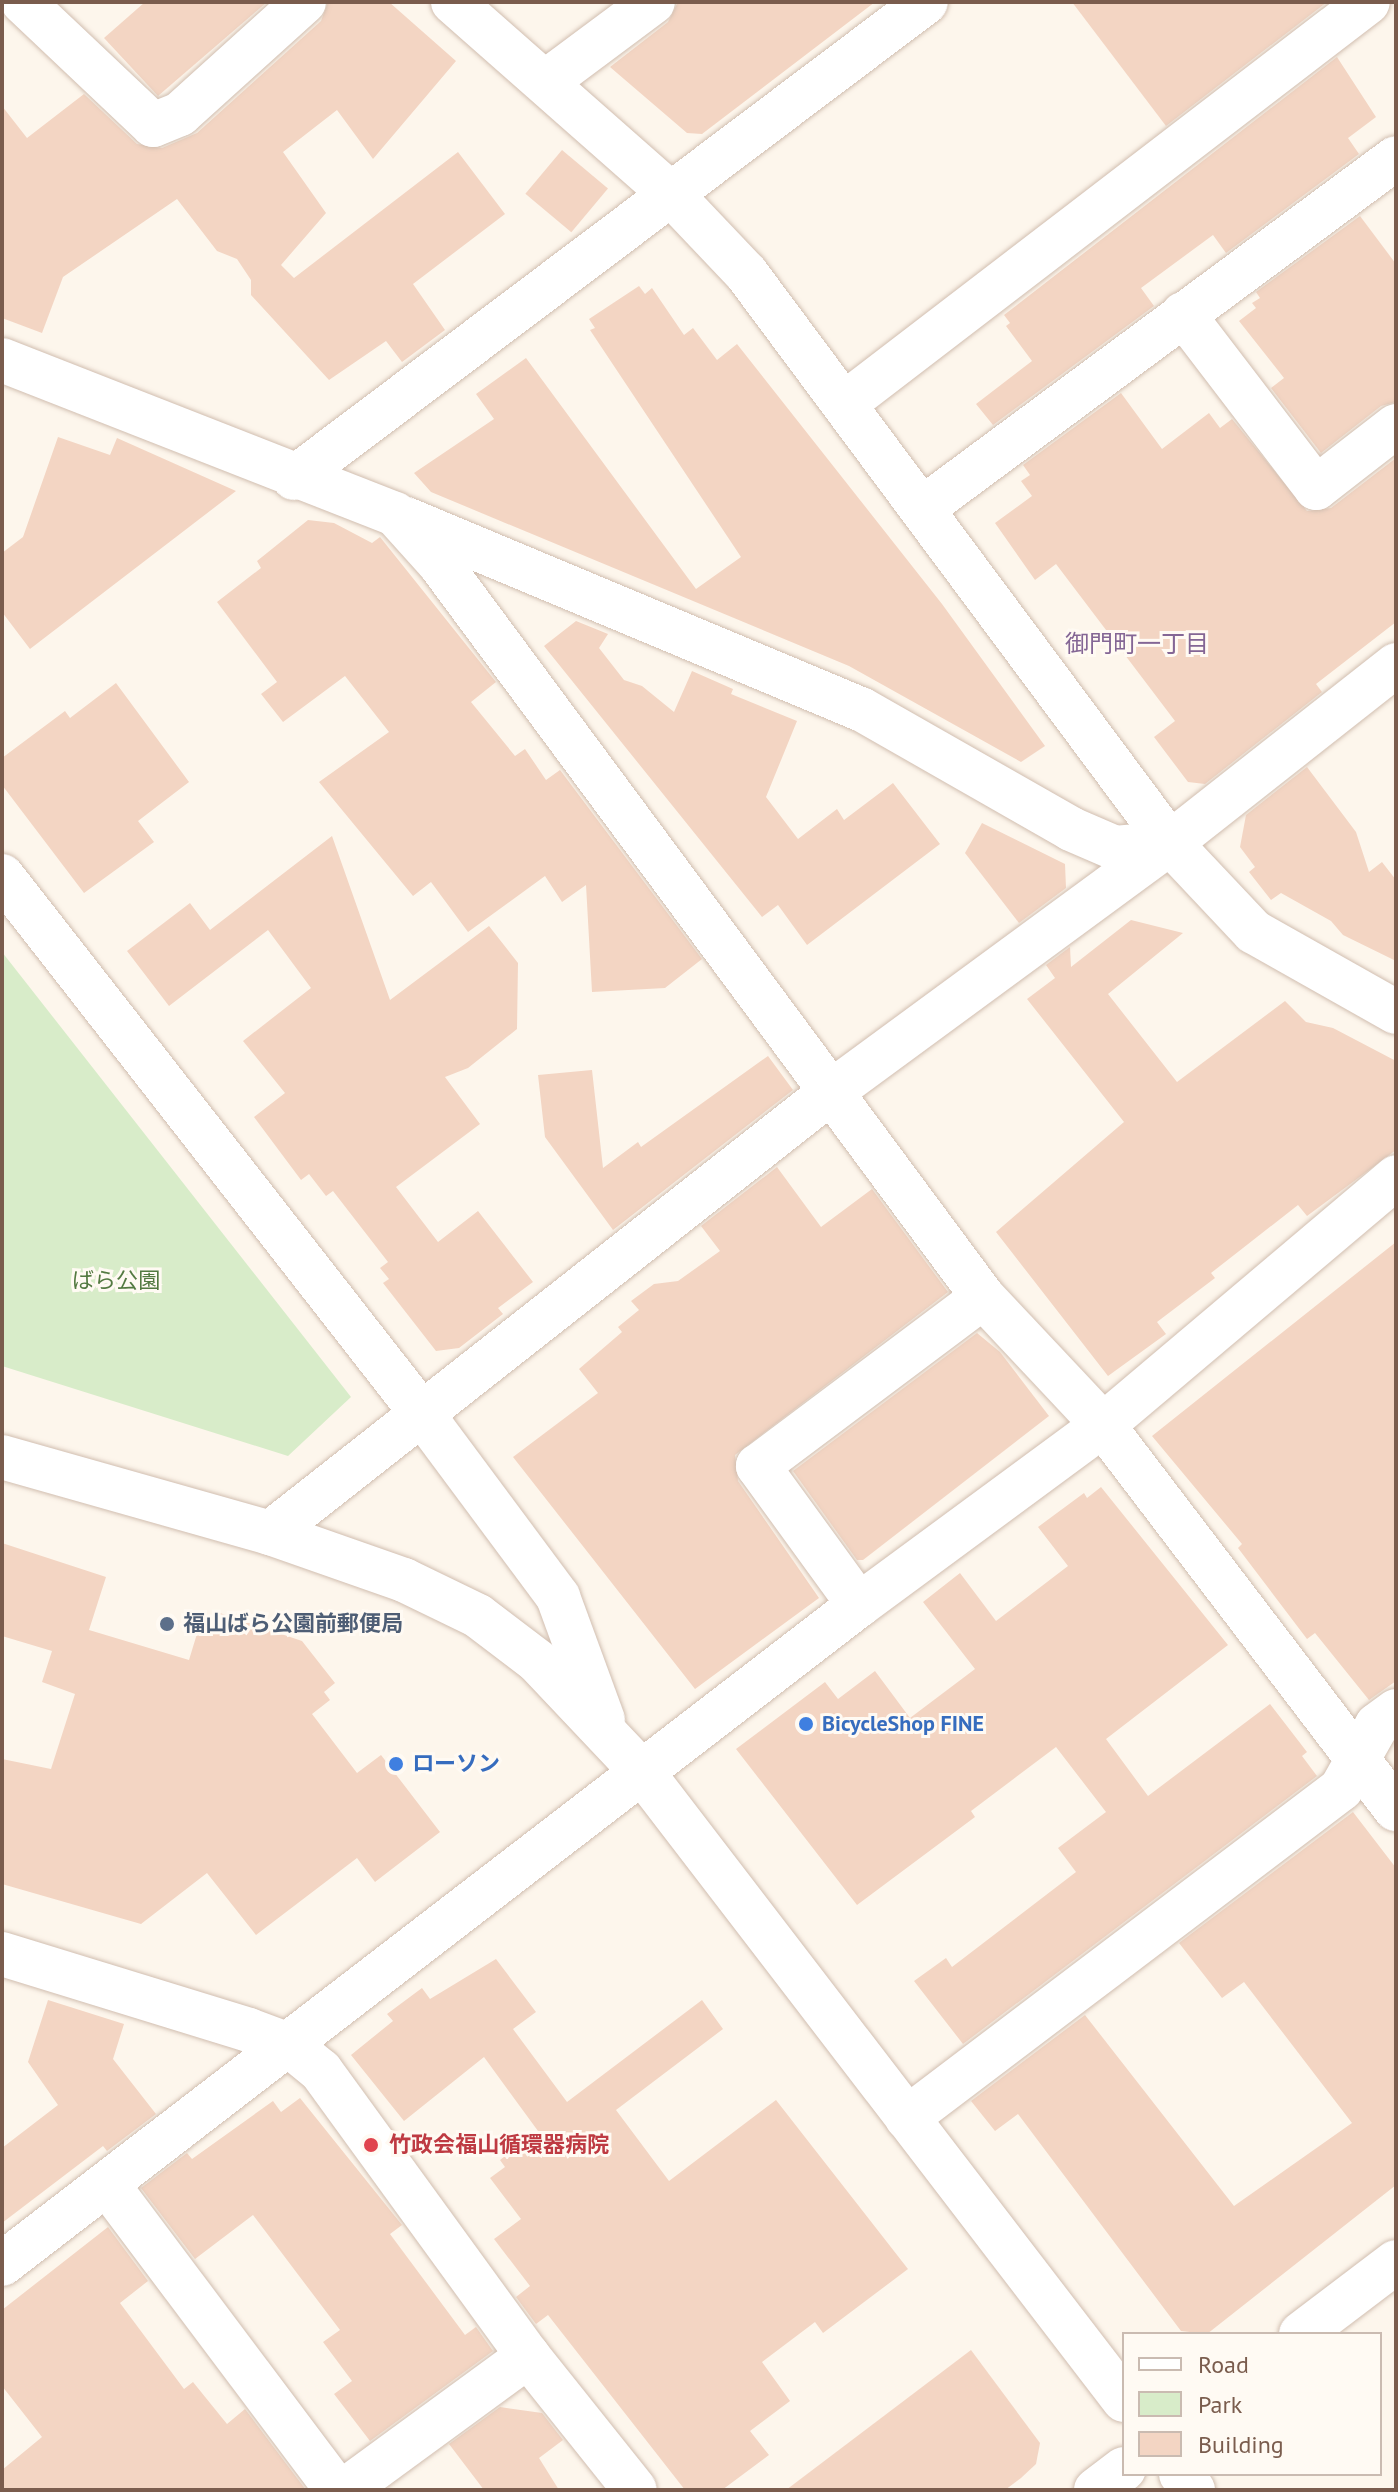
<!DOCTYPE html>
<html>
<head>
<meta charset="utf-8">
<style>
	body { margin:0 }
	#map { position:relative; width:1398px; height:2492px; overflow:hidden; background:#fdf6ec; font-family:"PT Sans","Noto Sans JP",sans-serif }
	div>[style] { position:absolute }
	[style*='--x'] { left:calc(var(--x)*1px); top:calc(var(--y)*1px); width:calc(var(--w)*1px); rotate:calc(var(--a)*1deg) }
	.green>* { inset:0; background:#d8ecc9 }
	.building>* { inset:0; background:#f3d5c3; transform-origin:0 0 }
	.roads { filter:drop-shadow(0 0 2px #d1beb0) drop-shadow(0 0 2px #d1beb0) }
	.minor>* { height:44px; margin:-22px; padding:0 22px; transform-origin:22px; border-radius:22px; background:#fff }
	.dots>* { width:22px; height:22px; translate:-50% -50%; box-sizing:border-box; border:4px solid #fffaf3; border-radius:50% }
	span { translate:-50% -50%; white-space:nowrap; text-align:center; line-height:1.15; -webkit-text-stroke:6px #fffaf3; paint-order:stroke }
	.park-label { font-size:22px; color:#537a41 }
	.service-label { font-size:22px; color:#4e5e75; font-weight:700 }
	.left { translate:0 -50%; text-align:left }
	.shop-label { font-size:22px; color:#366cbe; font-weight:700 }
	.health-label { font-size:22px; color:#be3a42; font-weight:700 }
	.neighbourhood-label { font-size:24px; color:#846695 }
	.frame { position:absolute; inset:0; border:4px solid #7a5c4d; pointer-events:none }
	.legend { position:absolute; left:1122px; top:2332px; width:260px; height:144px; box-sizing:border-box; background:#fffaf3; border:2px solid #cabbb1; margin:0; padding:10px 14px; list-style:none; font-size:24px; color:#7a5c4d }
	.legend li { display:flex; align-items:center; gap:16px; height:40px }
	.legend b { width:40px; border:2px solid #cabbb1 }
</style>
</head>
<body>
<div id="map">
	<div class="green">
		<i style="clip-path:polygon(2px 952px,351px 1397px,288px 1456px,2px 1366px)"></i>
	</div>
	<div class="building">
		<i style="clip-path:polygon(145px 2px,267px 2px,158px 96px,104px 38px)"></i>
		<i style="clip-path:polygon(328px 2px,389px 2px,456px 61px,373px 159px,337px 110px,283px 152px,326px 213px,281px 265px,294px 278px,458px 152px,505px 214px,413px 284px,445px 330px,402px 362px,386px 341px,329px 380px,251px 295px,251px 280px,237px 259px,217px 251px,177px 199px,63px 277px,42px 333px,2px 318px,2px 106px,27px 138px,84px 94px,137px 144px,162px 148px,197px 133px,321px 21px)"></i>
		<i style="clip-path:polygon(678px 2px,875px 2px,702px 134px,687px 133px,610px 67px,668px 22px)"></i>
		<i style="clip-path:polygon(1072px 2px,1327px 2px,1166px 126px)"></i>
		<i style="clip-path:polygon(1337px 57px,1376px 117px,1348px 138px,1359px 154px,1226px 253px,1213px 235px,1141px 288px,1154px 306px,993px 425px,976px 404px,1032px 361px,1006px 326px,1010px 323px,1004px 315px)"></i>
		<i style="left:562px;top:150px;width:60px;height:57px;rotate:40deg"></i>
		<i style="clip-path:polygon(1360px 216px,1396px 264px,1396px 402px,1381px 406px,1321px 453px,1271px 388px,1284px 378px,1239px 321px,1256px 308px,1252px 303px,1260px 298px,1256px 292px)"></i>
		<i style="clip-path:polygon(639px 286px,645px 294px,652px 288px,684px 335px,693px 328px,717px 360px,737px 344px,942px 604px,1045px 746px,1021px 762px,849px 666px,431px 492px,414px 473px,494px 419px,476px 394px,526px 358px,696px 589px,741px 557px,590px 330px,595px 328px,589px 319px)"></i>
		<i style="clip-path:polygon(1121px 393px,1162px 449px,1209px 413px,1220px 428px,1232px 419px,1307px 511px,1331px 508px,1396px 458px,1396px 622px,1316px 684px,1322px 692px,1205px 784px,1188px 782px,1154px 737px,1175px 721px,1056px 564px,1035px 580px,995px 523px,1032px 496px,1021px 481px,1030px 475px,1023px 465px)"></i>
		<i style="clip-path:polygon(58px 437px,110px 455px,117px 438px,236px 491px,30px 649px,2px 612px,2px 553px,23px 537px)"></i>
		<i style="clip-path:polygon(308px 520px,334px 523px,372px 543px,380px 537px,496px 682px,471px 702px,515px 756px,525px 749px,546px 780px,560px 770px,702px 959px,665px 988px,592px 992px,586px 885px,562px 902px,545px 876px,468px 932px,431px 882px,413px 896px,319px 782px,389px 732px,345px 676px,283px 722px,261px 694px,277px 682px,217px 602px,261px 568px,257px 561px)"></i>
		<i style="clip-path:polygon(576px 621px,608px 634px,599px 648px,624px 680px,642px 686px,674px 712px,692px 671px,733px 689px,731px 694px,797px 721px,766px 797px,798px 839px,837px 809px,844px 820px,893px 783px,940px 844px,807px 945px,778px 905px,762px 917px,544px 646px)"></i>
		<i style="clip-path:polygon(116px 683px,189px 782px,138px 821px,154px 842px,84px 893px,2px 785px,2px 758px,65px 711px,70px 718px)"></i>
		<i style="clip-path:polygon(1307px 767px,1356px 832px,1369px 872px,1382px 862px,1396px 880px,1396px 961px,1343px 935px,1331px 921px,1281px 893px,1271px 900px,1249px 872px,1255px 867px,1240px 847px,1246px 815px)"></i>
		<i style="clip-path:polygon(982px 823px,1065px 864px,1066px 888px,1019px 923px,965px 853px)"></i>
		<i style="clip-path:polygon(332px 836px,390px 1000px,489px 926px,518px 963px,517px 1029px,468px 1068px,445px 1077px,480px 1124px,396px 1187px,438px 1242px,478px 1211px,533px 1282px,498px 1308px,503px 1314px,459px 1348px,436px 1351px,383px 1283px,389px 1279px,380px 1268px,388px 1262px,333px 1191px,326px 1196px,309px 1174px,301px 1180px,254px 1117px,285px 1093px,243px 1041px,311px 988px,268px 930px,169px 1006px,127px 951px,190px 903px,210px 930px)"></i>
		<i style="clip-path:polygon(1131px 920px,1183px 933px,1108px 994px,1177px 1082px,1285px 1001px,1306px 1022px,1333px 1028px,1396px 1061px,1396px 1150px,1307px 1216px,1298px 1205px,1243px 1248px,1211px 1273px,1215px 1278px,1157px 1322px,1166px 1334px,1108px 1376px,996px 1232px,1124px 1122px,1027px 999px,1055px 978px,1046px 965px,1070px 947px,1071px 967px)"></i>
		<i style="clip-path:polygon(768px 1056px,793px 1090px,613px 1230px,545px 1137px,538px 1075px,592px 1070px,603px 1168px,638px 1142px,641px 1147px)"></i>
		<i style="clip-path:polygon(777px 1167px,821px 1227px,872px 1189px,948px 1292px,735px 1455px,738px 1481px,819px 1598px,695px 1689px,513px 1457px,598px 1393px,579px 1369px,622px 1332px,618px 1327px,639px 1310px,631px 1301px,654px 1284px,678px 1281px,720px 1251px,701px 1226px)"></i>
		<i style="clip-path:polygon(1396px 1242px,1396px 1681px,1369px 1700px,1315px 1633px,1307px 1639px,1238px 1548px,1242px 1544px,1152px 1436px)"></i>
		<i style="clip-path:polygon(977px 1333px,1000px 1352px,1049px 1416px,863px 1560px,857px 1560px,793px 1471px)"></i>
		<i style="clip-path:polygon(1101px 1487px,1228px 1645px,1106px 1739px,1148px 1796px,1270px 1704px,1307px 1752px,1302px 1756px,1317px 1776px,963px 2044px,914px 1981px,946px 1958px,952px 1967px,1076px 1872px,1058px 1848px,1106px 1812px,1056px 1747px,971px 1811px,975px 1817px,857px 1905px,736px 1749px,825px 1682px,838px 1699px,875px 1671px,910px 1718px,975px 1669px,923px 1602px,960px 1573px,996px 1621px,1068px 1566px,1038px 1527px,1084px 1493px,1087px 1498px)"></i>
		<i style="clip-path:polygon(2px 1543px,106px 1577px,89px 1630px,189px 1660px,203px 1614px,213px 1616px,214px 1611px,302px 1641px,335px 1683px,324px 1692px,330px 1700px,312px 1714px,357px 1773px,381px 1755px,440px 1832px,375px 1882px,357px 1858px,256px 1935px,207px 1873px,141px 1924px,2px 1884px,2px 1759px,51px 1769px,75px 1694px,42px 1682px,52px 1651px,2px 1636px)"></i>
		<i style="clip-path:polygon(1353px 1812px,1396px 1868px,1396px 2185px,1207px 2334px,1181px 2331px,1018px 2114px,995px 2131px,971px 2101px,1085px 2015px,1234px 2206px,1352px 2123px,1244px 1982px,1222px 1998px,1179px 1943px)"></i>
		<i style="clip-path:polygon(496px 1959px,536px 2012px,513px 2029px,567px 2102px,702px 2000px,723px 2029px,616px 2110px,669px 2181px,776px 2100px,908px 2269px,823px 2333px,815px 2322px,762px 2362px,790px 2401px,750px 2431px,769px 2455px,722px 2490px,685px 2490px,548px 2315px,536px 2324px,516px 2297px,530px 2286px,494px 2239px,521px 2219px,490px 2178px,505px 2167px,500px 2160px,538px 2131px,484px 2057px,404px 2121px,351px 2055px,393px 2021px,387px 2014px,422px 1988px,430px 1999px)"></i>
		<i style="clip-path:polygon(48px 2000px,124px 2024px,113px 2059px,156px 2114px,107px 2151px,103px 2146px,2px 2223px,2px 2148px,58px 2105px,28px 2062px)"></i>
		<i style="clip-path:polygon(300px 2098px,402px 2225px,390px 2234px,465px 2335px,476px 2327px,493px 2351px,370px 2441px,334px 2394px,352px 2381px,323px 2342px,340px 2330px,253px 2215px,195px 2259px,141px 2188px,187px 2153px,192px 2159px,273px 2101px,281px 2112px)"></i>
		<i style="clip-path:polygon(108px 2227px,148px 2281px,120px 2303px,184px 2389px,193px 2382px,227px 2424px,245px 2409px,306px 2490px,2px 2490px,2px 2470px,42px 2437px,2px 2386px,2px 2310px)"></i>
		<i style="clip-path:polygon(971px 2350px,1040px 2443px,1036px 2464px,1021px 2478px,1005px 2490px,786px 2490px)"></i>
		<i style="clip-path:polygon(500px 2407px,542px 2413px,563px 2440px,539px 2458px,559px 2490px,484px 2490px,449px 2444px)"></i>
	</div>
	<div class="roads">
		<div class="minor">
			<i style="--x:23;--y:2;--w:179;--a:43.4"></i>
			<i style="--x:153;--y:125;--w:29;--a:-22"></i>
			<i style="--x:180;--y:114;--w:167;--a:-42.1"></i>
			<i style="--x:453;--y:2;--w:290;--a:41.4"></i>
			<i style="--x:671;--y:194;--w:109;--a:46.5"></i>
			<i style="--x:746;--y:273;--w:710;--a:53.36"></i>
			<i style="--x:1170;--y:843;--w:122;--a:46.7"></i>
			<i style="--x:1254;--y:932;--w:163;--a:29.4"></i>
			<i style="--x:547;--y:81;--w:132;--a:-36.7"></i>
			<i style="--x:1183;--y:314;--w:219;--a:52.6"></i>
			<i style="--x:1316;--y:488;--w:101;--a:-37.8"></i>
			<i style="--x:2;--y:360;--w:422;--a:21.4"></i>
			<i style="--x:395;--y:514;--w:67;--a:48"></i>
			<i style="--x:440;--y:564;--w:912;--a:53.47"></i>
			<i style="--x:983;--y:1297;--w:175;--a:46.8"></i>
			<i style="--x:1103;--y:1425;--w:483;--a:52.7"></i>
			<i style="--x:844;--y:404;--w:660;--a:-37.49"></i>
			<i style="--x:294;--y:478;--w:791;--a:-36.99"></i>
			<i style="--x:923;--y:508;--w:588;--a:-36.5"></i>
			<i style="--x:406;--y:519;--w:493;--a:22.7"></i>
			<i style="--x:861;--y:709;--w:242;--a:29.7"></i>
			<i style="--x:1071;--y:829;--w:48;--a:23.4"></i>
			<i style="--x:1115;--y:848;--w:55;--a:-5.2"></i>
			<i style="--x:2;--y:876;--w:684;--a:52.01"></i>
			<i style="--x:423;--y:1415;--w:227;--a:53.4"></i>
			<i style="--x:558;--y:1597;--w:131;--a:69.9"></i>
			<i style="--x:2;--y:1457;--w:279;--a:15.8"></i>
			<i style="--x:270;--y:1533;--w:142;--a:19.3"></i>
			<i style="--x:404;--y:1580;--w:82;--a:25.9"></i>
			<i style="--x:478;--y:1616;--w:74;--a:37.3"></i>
			<i style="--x:537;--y:1661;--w:154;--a:46.6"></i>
			<i style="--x:643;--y:1773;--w:790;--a:52.51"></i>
			<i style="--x:270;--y:1533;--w:714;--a:-38.17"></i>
			<i style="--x:831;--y:1092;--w:421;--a:-36.3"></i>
			<i style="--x:1170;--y:843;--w:288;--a:-38.2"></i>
			<i style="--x:859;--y:1605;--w:172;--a:-126"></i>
			<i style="--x:758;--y:1466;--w:281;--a:-36.9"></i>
			<i style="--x:2;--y:1954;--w:258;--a:17.1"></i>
			<i style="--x:249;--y:2030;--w:43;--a:20.6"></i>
			<i style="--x:289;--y:2045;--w:41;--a:39.1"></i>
			<i style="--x:321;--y:2071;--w:352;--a:54"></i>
			<i style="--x:528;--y:2356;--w:171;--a:51.4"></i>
			<i style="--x:907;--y:2118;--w:545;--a:-37.16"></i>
			<i style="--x:1341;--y:1789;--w:73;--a:-60.6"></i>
			<i style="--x:1377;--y:1725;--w:24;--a:-36"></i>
			<i style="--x:107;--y:2184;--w:383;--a:53.1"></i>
			<i style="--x:2;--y:2264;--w:1081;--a:-37.56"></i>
			<i style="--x:859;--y:1605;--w:303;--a:-36.4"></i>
			<i style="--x:1103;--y:1425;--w:384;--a:-40.2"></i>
			<i style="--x:1301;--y:2334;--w:119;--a:-37.2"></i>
			<i style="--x:1181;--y:2474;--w:20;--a:53"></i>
			<i style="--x:345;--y:2490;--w:227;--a:-36.2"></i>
			<i style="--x:1096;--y:2490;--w:35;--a:-37"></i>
		</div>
	</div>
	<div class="dots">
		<i style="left:167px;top:1624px;background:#5c6f8a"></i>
		<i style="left:806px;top:1724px;background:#3f7fe0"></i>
		<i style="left:396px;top:1764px;background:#3f7fe0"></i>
		<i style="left:371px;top:2145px;background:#e0444e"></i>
	</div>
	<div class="park-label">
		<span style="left:116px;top:1281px">ばら公園</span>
	</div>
	<div class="service-label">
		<span class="left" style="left:183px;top:1624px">福山ばら公園前郵便局</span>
	</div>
	<div class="shop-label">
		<span class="left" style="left:822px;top:1724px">BicycleShop FINE</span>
		<span class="left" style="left:412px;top:1764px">ローソン</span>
	</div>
	<div class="health-label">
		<span class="left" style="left:389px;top:2145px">竹政会福山循環器病院</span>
	</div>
	<div class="neighbourhood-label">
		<span style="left:1137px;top:644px">御門町一丁目</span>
	</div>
	<div class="frame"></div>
	<ul class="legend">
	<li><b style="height:10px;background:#fff"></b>Road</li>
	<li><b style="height:22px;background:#d8ecc9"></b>Park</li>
	<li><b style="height:22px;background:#f3d5c3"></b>Building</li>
	</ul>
</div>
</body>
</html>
